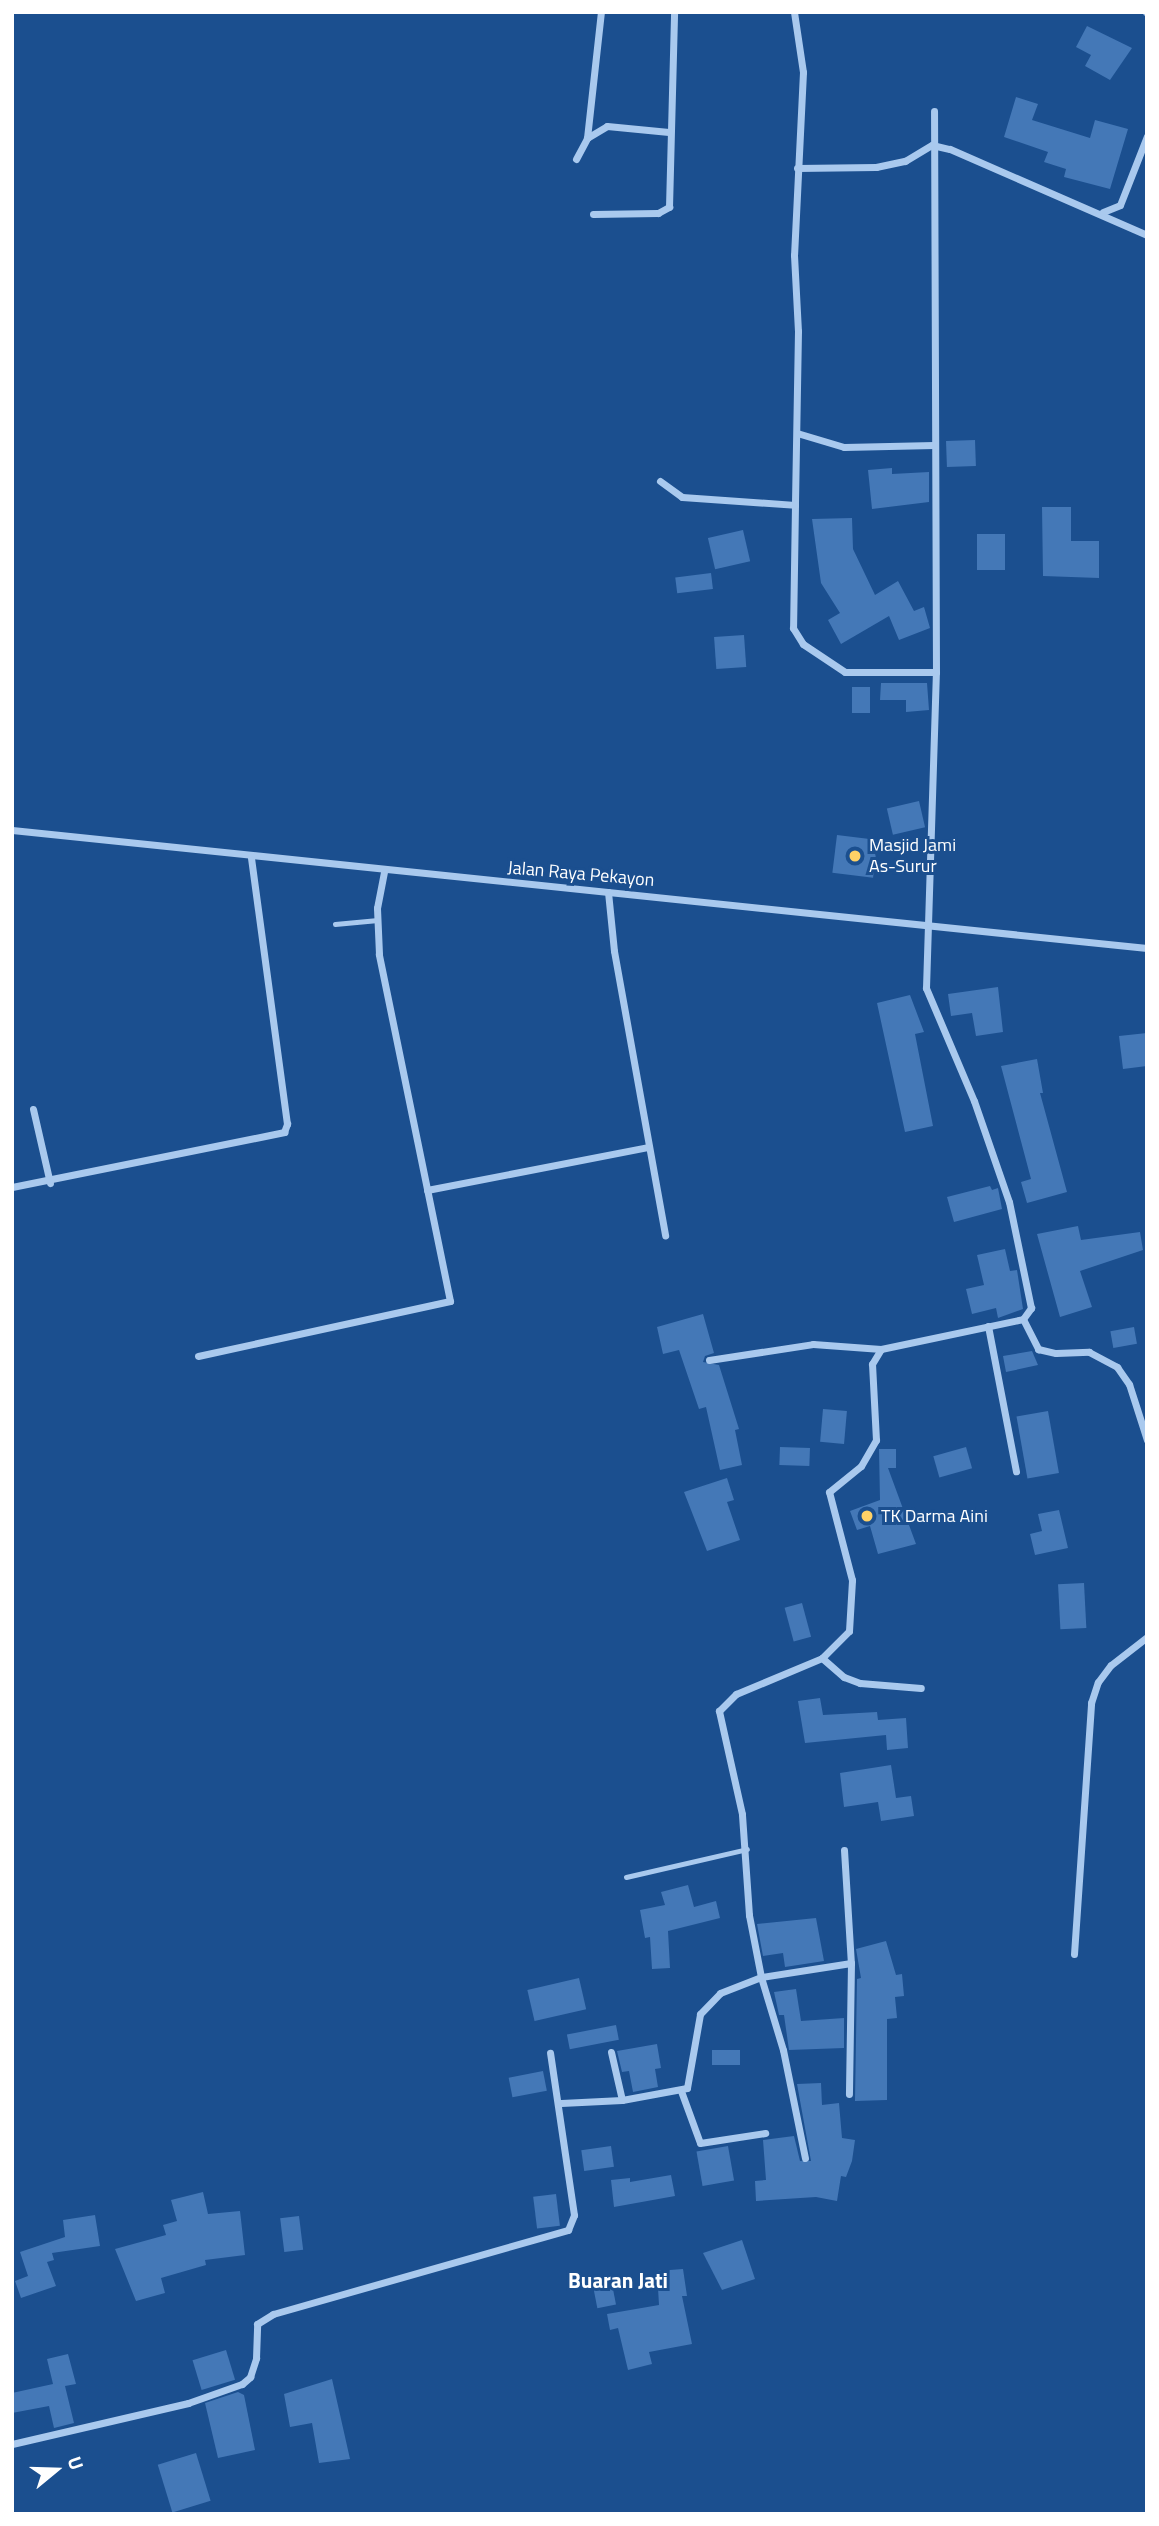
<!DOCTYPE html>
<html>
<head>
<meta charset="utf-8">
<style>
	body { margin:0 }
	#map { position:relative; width:1159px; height:2526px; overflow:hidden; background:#1b4f8f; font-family:"Titillium Web",sans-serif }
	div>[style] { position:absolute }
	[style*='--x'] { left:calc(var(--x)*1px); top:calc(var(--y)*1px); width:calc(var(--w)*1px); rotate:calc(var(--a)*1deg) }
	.building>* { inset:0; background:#4478b7; transform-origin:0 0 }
	.service>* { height:5px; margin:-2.5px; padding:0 2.5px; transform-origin:2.5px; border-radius:2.5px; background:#a9c9ee }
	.minor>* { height:7px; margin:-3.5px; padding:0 3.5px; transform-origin:3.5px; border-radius:3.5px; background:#a9c9ee }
	.dots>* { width:19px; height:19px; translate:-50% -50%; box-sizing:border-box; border:4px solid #1b4f8f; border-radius:50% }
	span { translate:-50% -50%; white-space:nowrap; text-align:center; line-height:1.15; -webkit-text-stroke:6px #1b4f8f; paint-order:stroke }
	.poi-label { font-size:18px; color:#fff }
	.left { translate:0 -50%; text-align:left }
	.street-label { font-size:18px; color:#fff }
	.quarter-label { font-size:21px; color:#fff; font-weight:700 }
	.frame { position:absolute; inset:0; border:14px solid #fff; pointer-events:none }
	.north { position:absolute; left:21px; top:2435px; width:70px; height:70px; -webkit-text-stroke:5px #1b4f8f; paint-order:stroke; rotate:71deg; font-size:19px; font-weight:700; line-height:28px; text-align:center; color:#fff }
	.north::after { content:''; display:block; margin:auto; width:24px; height:32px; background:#fff; clip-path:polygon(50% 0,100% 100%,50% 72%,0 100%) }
</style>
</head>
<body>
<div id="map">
	<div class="building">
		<i style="clip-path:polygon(1087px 26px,1132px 48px,1110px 80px,1085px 66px,1091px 55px,1076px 47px)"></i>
		<i style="clip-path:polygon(1016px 97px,1038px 104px,1032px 120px,1090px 138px,1095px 120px,1128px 129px,1110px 189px,1064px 177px,1066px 169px,1044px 162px,1048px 152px,1004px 137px)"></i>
		<i style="left:975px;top:440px;width:26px;height:29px;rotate:88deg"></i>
		<i style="clip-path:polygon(892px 468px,892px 474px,929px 472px,929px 502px,872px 509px,868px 470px)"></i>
		<i style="clip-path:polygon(1042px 507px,1071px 507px,1071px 541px,1099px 541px,1099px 578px,1043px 576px)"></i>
		<i style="clip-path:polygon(852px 518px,853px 549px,875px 595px,898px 581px,914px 611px,924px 607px,930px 628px,899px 640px,889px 616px,841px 644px,828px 620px,840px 613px,821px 583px,812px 519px)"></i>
		<i style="left:743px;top:530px;width:32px;height:36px;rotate:77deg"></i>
		<i style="left:977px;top:534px;width:28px;height:36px"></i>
		<i style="left:711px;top:573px;width:16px;height:36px;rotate:83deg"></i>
		<i style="left:744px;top:635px;width:32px;height:30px;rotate:86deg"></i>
		<i style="clip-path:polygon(881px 683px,927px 683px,929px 710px,906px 712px,906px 700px,880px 700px)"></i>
		<i style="left:852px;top:687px;width:18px;height:26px"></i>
		<i style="left:919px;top:801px;width:27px;height:33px;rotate:77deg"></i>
		<i style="left:837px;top:835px;width:41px;height:38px;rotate:7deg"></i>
		<i style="clip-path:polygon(998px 987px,1003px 1032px,976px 1036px,972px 1013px,951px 1016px,948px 994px)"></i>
		<i style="clip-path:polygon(910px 995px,924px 1032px,915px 1034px,933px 1126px,905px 1132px,877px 1003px)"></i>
		<i style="clip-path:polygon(1147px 1033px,1147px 1066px,1123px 1069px,1119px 1036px)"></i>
		<i style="clip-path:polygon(1037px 1059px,1043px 1093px,1040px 1093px,1067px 1192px,1027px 1203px,1021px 1182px,1031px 1179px,1001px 1066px)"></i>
		<i style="clip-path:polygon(990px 1186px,992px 1190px,998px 1188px,1002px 1209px,954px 1222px,947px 1197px)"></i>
		<i style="clip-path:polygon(1078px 1226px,1081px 1240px,1140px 1232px,1143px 1250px,1080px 1271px,1092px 1307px,1060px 1317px,1037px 1234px)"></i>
		<i style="clip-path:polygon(1005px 1249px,1010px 1271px,1017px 1270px,1023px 1309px,998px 1318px,996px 1308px,972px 1314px,966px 1289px,984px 1285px,977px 1255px)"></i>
		<i style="clip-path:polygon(703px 1314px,714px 1353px,705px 1356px,703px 1362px,719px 1365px,739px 1429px,735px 1430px,742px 1465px,720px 1470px,706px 1407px,699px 1409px,679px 1350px,663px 1354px,657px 1327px)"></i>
		<i style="left:1134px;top:1327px;width:17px;height:24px;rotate:80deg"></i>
		<i style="clip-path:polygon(1032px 1351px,1038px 1365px,1006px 1372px,1003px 1356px)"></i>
		<i style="left:823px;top:1409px;width:24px;height:33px;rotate:5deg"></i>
		<i style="left:1048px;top:1411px;width:63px;height:32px;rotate:80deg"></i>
		<i style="left:780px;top:1447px;width:30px;height:18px;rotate:2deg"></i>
		<i style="left:966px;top:1447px;width:22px;height:34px;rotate:74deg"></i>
		<i style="clip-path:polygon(879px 1449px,896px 1449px,896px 1468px,888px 1468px,916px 1544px,878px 1554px,870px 1526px,857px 1530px,850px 1511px,880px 1500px)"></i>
		<i style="clip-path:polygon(727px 1478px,734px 1500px,727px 1502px,740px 1540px,707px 1551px,684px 1492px)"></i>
		<i style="clip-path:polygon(1059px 1510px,1068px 1548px,1035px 1555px,1030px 1534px,1042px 1531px,1038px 1514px)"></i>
		<i style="left:1084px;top:1583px;width:45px;height:26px;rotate:87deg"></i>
		<i style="left:802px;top:1603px;width:35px;height:18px;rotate:75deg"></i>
		<i style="clip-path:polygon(820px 1698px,823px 1715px,877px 1712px,878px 1720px,906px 1718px,908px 1748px,887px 1750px,886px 1735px,805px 1743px,798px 1701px)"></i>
		<i style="clip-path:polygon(891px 1765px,896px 1798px,911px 1796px,914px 1816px,881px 1821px,878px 1802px,844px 1807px,840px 1773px)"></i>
		<i style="clip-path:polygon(688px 1885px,694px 1907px,716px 1901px,720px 1918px,668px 1931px,670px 1968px,652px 1969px,650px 1937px,645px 1938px,640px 1910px,665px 1905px,661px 1892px)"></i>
		<i style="clip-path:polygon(816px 1918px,824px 1961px,785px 1967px,783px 1953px,763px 1956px,757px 1924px)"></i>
		<i style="clip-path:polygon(886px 1941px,896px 1975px,902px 1974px,904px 1996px,895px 1997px,897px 2018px,887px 2019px,887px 2100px,855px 2101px,857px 1979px,861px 1978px,856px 1949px)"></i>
		<i style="left:579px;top:1978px;width:32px;height:53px;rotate:77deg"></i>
		<i style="clip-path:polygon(796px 1989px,801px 2021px,844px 2018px,844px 2048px,789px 2050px,784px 2015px,779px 2015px,774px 1992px)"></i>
		<i style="left:616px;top:2025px;width:15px;height:50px;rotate:79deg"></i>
		<i style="clip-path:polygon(657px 2044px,661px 2068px,655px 2069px,658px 2087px,633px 2092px,629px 2071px,622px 2072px,617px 2051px)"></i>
		<i style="left:712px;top:2050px;width:28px;height:15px"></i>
		<i style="left:543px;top:2071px;width:20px;height:35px;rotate:79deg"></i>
		<i style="clip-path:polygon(821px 2083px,822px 2105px,839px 2103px,842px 2138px,855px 2140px,852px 2161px,846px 2177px,841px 2176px,837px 2201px,816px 2197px,756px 2201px,755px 2181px,766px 2180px,763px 2140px,794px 2136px,800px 2161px,811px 2161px,797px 2084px)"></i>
		<i style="left:611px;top:2146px;width:21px;height:30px;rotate:82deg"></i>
		<i style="left:728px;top:2146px;width:35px;height:32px;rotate:80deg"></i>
		<i style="clip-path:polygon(671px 2175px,675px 2196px,614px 2207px,611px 2180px,630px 2178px,630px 2182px)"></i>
		<i style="clip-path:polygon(203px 2192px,208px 2214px,240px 2211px,245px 2255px,205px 2260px,206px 2265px,161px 2278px,165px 2293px,136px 2301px,115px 2249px,166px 2235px,163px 2225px,177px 2221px,171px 2200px)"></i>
		<i style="left:556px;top:2194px;width:32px;height:23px;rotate:83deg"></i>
		<i style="clip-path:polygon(95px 2215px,100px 2246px,52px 2253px,54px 2260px,47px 2262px,56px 2286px,21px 2298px,15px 2281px,28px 2276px,20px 2252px,65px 2237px,63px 2220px)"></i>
		<i style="left:299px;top:2216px;width:34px;height:19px;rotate:83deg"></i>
		<i style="clip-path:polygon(742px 2240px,755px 2279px,722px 2290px,703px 2253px)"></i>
		<i style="clip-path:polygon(683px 2269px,687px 2296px,682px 2296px,692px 2344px,649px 2352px,652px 2364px,628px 2370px,618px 2328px,610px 2330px,607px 2314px,659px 2305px,657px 2271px)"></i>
		<i style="left:612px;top:2284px;width:21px;height:19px;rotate:79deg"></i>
		<i style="left:226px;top:2350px;width:31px;height:35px;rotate:73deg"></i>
		<i style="clip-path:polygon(68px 2354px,76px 2384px,65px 2386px,74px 2423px,54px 2428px,49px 2406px,12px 2413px,12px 2393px,53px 2384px,47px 2359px)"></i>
		<i style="clip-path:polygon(332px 2379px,350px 2459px,319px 2463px,312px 2423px,290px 2427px,284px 2394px)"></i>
		<i style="clip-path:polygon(238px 2392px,244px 2395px,255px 2450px,218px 2458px,205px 2403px)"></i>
		<i style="left:196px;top:2453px;width:50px;height:40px;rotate:73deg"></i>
	</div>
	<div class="service">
		<i style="--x:335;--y:924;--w:43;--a:-5.3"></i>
		<i style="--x:626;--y:1877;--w:124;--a:-13"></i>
	</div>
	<div class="minor">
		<i style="--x:794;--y:12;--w:61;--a:81.5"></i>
		<i style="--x:803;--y:72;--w:183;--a:92.8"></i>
		<i style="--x:794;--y:255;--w:76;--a:87"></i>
		<i style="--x:798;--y:331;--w:174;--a:91"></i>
		<i style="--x:1146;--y:12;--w:1;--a:0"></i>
		<i style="--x:587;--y:138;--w:127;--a:-83.7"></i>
		<i style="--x:576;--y:159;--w:24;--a:-62"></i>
		<i style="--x:587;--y:138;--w:23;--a:-31"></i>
		<i style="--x:607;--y:126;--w:62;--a:5.5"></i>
		<i style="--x:797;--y:168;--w:79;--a:-0.7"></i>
		<i style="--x:876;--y:167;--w:30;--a:-12"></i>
		<i style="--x:905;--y:161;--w:31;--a:-31"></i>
		<i style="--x:932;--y:145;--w:18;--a:13"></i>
		<i style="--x:950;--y:149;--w:215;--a:23.6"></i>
		<i style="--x:1103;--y:212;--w:18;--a:-22"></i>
		<i style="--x:1120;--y:205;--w:74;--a:-68.6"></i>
		<i style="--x:593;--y:214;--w:65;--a:-0.9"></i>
		<i style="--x:658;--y:213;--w:13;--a:-29"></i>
		<i style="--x:669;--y:207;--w:195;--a:-88.5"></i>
		<i style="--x:797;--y:433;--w:49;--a:16.6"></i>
		<i style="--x:844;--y:447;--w:90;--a:-1.3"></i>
		<i style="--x:660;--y:481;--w:27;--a:36"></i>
		<i style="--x:682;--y:497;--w:113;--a:4"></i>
		<i style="--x:795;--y:505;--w:123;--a:90.9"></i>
		<i style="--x:793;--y:628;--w:19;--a:58"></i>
		<i style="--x:803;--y:644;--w:50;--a:33.7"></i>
		<i style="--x:845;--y:672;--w:91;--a:0"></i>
		<i style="--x:12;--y:830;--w:1141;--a:5.94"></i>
		<i style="--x:608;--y:892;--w:59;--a:84.2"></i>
		<i style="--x:614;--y:951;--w:289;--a:79.8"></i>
		<i style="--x:33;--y:1109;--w:76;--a:77.1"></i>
		<i style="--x:12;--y:1187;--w:278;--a:-11.4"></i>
		<i style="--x:284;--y:1132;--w:9;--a:-69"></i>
		<i style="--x:287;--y:1124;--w:269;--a:-97.7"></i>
		<i style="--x:427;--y:1190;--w:226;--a:-11"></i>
		<i style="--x:1023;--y:1319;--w:34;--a:63"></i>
		<i style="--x:1038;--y:1349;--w:18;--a:13"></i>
		<i style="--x:1056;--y:1353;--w:33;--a:-2"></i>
		<i style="--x:1089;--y:1352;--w:32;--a:28"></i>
		<i style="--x:1117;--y:1367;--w:21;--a:55"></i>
		<i style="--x:1129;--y:1384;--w:59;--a:72.2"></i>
		<i style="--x:988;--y:1326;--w:148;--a:79.1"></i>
		<i style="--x:198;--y:1356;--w:258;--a:-12.3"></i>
		<i style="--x:450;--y:1301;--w:354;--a:-101.6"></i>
		<i style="--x:379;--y:954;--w:46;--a:-92.5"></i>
		<i style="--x:377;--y:908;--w:38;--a:-79"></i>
		<i style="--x:709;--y:1360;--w:105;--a:-8.7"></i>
		<i style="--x:813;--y:1344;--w:68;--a:4.2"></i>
		<i style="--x:881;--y:1349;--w:145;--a:-11.9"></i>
		<i style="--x:1023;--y:1319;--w:14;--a:-54"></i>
		<i style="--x:1031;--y:1308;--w:108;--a:-101.7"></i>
		<i style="--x:1009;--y:1202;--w:107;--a:-109.1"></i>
		<i style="--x:974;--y:1101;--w:123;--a:-113"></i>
		<i style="--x:926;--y:988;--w:316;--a:-88.2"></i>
		<i style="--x:936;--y:672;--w:561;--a:-90.2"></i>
		<i style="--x:822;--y:1658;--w:29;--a:41"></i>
		<i style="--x:844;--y:1677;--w:17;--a:21"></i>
		<i style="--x:860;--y:1683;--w:61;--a:4.7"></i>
		<i style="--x:844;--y:1850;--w:113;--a:86.5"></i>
		<i style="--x:1074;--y:1954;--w:252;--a:-86.1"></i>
		<i style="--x:1091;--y:1703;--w:22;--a:-72"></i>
		<i style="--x:1098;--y:1682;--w:21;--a:-53"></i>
		<i style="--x:1111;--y:1665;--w:46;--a:-37.9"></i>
		<i style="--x:611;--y:2052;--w:49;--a:77.1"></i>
		<i style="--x:681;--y:2091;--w:55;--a:69.9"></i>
		<i style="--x:700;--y:2143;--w:66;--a:-8.7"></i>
		<i style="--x:561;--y:2103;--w:61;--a:-2.8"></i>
		<i style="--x:622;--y:2100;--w:66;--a:-10.5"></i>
		<i style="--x:687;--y:2088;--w:75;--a:-80"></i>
		<i style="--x:700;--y:2014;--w:29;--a:-46"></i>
		<i style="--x:720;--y:1993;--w:44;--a:-21.3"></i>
		<i style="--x:761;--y:1977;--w:63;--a:-101"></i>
		<i style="--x:749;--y:1915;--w:101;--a:-94"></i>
		<i style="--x:742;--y:1814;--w:106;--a:-102.6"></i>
		<i style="--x:719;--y:1711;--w:24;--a:-45"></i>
		<i style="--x:736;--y:1694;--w:93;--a:-22.7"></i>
		<i style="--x:822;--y:1658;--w:38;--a:-45"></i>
		<i style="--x:849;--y:1631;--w:51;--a:-86.6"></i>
		<i style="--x:852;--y:1580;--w:91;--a:-104.6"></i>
		<i style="--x:829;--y:1492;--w:41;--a:-39.1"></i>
		<i style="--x:861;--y:1466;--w:30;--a:-60"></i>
		<i style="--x:876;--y:1440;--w:76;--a:-93"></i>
		<i style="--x:872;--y:1364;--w:17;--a:-59"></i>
		<i style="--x:805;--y:2158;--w:110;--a:-101.5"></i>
		<i style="--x:783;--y:2050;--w:76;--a:-106.8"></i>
		<i style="--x:761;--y:1977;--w:91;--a:-8.8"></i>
		<i style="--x:851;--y:1963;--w:131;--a:90.9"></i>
		<i style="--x:12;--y:2444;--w:181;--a:-13.1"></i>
		<i style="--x:188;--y:2403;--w:57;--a:-19.4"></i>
		<i style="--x:242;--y:2384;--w:11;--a:-41"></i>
		<i style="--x:250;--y:2377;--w:20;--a:-72"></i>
		<i style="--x:256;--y:2358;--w:34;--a:-88"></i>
		<i style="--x:257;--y:2324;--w:19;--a:-32"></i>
		<i style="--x:273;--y:2314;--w:307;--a:-15.9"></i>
		<i style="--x:568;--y:2230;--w:16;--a:-68"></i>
		<i style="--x:574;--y:2215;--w:164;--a:-98.4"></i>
	</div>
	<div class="dots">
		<i style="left:855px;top:856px;background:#ffd166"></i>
		<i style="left:867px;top:1516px;background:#ffd166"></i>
	</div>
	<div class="poi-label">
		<span class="left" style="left:869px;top:856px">Masjid Jami<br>As-Surur</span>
		<span class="left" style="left:881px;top:1516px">TK Darma Aini</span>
	</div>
	<div class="street-label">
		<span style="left:581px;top:874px;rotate:5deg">Jalan Raya Pekayon</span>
	</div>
	<div class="quarter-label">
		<span style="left:618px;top:2280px">Buaran Jati</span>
	</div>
	<div class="frame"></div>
	<div class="north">U</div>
</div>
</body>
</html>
